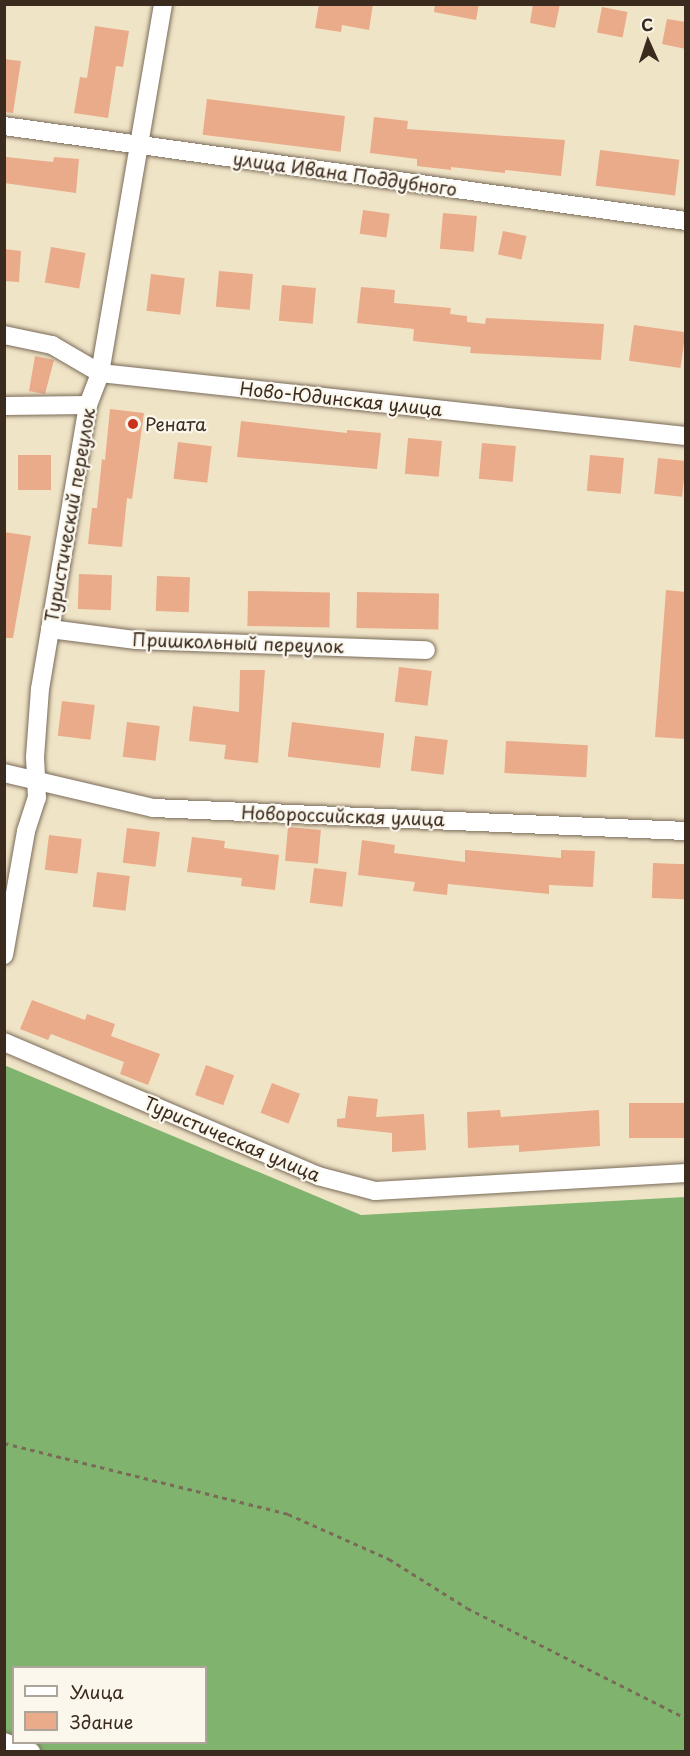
<!DOCTYPE html>
<html>
<head>
<meta charset="utf-8">
<style>
	body { margin:0 }
	#map { position:relative; width:690px; height:1756px; overflow:hidden; background:#f0e4c7; font-family:"Playpen Sans",sans-serif }
	div>[style] { position:absolute }
	[style*='--x'] { left:calc(var(--x)*1px); top:calc(var(--y)*1px); width:calc(var(--w)*1px); rotate:calc(var(--a)*1deg) }
	.forest>* { inset:0; background:#80b46e }
	.building>* { inset:0; background:#e9ab8a; transform-origin:0 0 }
	.path>* { height:3px; margin-top:-1.5px; transform-origin:0; background:repeating-linear-gradient(90deg,#7a6b59 0 4.5px,transparent 0 9px) }
	.roads { filter:drop-shadow(0 0 2px #7a6b59) drop-shadow(0 0 2px #7a6b59) }
	.minor>* { height:18px; margin:-9px; padding:0 9px; transform-origin:9px; border-radius:9px; background:#fff }
	.dots>* { width:16px; height:16px; translate:-50% -50%; box-sizing:border-box; border:3px solid #fbf7ec; border-radius:50% }
	span { translate:-50% -50%; white-space:nowrap; text-align:center; line-height:1.15; -webkit-text-stroke:4.5px #fbf7ec; paint-order:stroke }
	.street-label { font-size:18px; color:#3b2a1e }
	.poi-label { font-size:18px; color:#3b2a1e }
	.left { translate:0 -50%; text-align:left }
	.frame { position:absolute; inset:0; border:6px solid #3b2a1e; pointer-events:none }
	.legend { position:absolute; left:12px; top:1666px; width:195px; height:78px; box-sizing:border-box; background:#fbf7ec; border:2px solid #aea59a; margin:0; padding:8px 10px; list-style:none; font-size:18px; color:#3b2a1e }
	.legend li { display:flex; align-items:center; gap:12px; height:30px }
	.legend b { width:30px; border:2px solid #aea59a }
	.north { position:absolute; left:618px; top:12px; width:60px; height:60px; -webkit-text-stroke:4px #fbf7ec; paint-order:stroke; rotate:357deg; font-size:16px; font-weight:700; line-height:24px; text-align:center; color:#3b2a1e }
	.north::after { content:''; display:block; margin:auto; width:21px; height:27px; background:#3b2a1e; clip-path:polygon(50% 0,100% 100%,50% 72%,0 100%) }
</style>
</head>
<body>
<div id="map">
	<div class="forest">
		<i style="clip-path:polygon(evenodd,4px 1065px,361px 1215px,685px 1197px,685px 1751px,5px 1751px,4px 1065px,14px 1668px,206px 1668px,206px 1742px,14px 1742px,14px 1668px)"></i>
	</div>
	<div class="building">
		<i style="clip-path:polygon(319px 4px,373px 4px,369px 30px,342px 25px,341px 32px,315px 28px)"></i>
		<i style="clip-path:polygon(435px 4px,479px 4px,476px 20px,434px 12px)"></i>
		<i style="clip-path:polygon(533px 4px,560px 4px,555px 28px,530px 23px)"></i>
		<i style="left:602px;top:7px;width:26px;height:26px;rotate:11deg"></i>
		<i style="clip-path:polygon(667px 19px,686px 22px,686px 49px,662px 44px)"></i>
		<i style="clip-path:polygon(95px 26px,129px 31px,123px 67px,116px 66px,108px 118px,74px 113px,80px 77px,87px 78px)"></i>
		<i style="clip-path:polygon(4px 59px,21px 61px,13px 113px,4px 112px)"></i>
		<i style="left:207px;top:99px;width:139px;height:36px;rotate:7deg"></i>
		<i style="clip-path:polygon(374px 117px,408px 121px,407px 129px,565px 140px,561px 176px,505px 170px,505px 173px,451px 167px,451px 170px,417px 166px,417px 159px,370px 153px)"></i>
		<i style="left:600px;top:150px;width:80px;height:36px;rotate:7deg"></i>
		<i style="clip-path:polygon(6px 157px,53px 162px,54px 157px,79px 159px,76px 193px,4px 183px)"></i>
		<i style="left:363px;top:210px;width:27px;height:24px;rotate:8deg"></i>
		<i style="left:443px;top:213px;width:34px;height:36px;rotate:5deg"></i>
		<i style="left:503px;top:231px;width:24px;height:24px;rotate:12deg"></i>
		<i style="left:51px;top:247px;width:35px;height:36px;rotate:10deg"></i>
		<i style="clip-path:polygon(4px 249px,21px 251px,19px 282px,4px 281px)"></i>
		<i style="left:219px;top:271px;width:34px;height:36px;rotate:5deg"></i>
		<i style="left:151px;top:274px;width:34px;height:37px;rotate:7deg"></i>
		<i style="left:282px;top:285px;width:34px;height:36px;rotate:5deg"></i>
		<i style="clip-path:polygon(361px 287px,395px 290px,394px 303px,451px 308px,450px 314px,467px 316px,467px 322px,485px 324px,486px 318px,604px 324px,601px 360px,470px 353px,471px 347px,413px 341px,414px 329px,357px 323px)"></i>
		<i style="left:634px;top:325px;width:52px;height:36px;rotate:8deg"></i>
		<i style="clip-path:polygon(35px 356px,54px 360px,45px 394px,29px 391px)"></i>
		<i style="clip-path:polygon(110px 409px,144px 413px,132px 499px,127px 498px,122px 547px,88px 544px,92px 508px,97px 508px,102px 459px,105px 460px)"></i>
		<i style="clip-path:polygon(241px 421px,347px 433px,347px 430px,381px 433px,377px 469px,237px 457px)"></i>
		<i style="left:408px;top:438px;width:34px;height:36px;rotate:5deg"></i>
		<i style="left:178px;top:442px;width:34px;height:37px;rotate:7deg"></i>
		<i style="left:482px;top:443px;width:34px;height:36px;rotate:5deg"></i>
		<i style="left:18px;top:455px;width:33px;height:35px"></i>
		<i style="left:590px;top:455px;width:34px;height:36px;rotate:5deg"></i>
		<i style="left:658px;top:458px;width:28px;height:36px;rotate:6deg"></i>
		<i style="clip-path:polygon(4px 532px,31px 536px,13px 638px,4px 638px)"></i>
		<i style="left:79px;top:574px;width:33px;height:35px;rotate:2deg"></i>
		<i style="left:157px;top:576px;width:33px;height:35px;rotate:2deg"></i>
		<i style="clip-path:polygon(666px 590px,686px 592px,686px 739px,655px 737px)"></i>
		<i style="left:248px;top:591px;width:82px;height:35px;rotate:1deg"></i>
		<i style="left:357px;top:592px;width:82px;height:36px;rotate:1deg"></i>
		<i style="left:399px;top:667px;width:33px;height:35px;rotate:7deg"></i>
		<i style="clip-path:polygon(240px 670px,265px 670px,258px 763px,224px 759px,226px 745px,189px 741px,193px 706px,239px 712px)"></i>
		<i style="left:62px;top:701px;width:33px;height:35px;rotate:7deg"></i>
		<i style="left:127px;top:722px;width:33px;height:35px;rotate:7deg"></i>
		<i style="left:292px;top:722px;width:93px;height:35px;rotate:7deg"></i>
		<i style="left:415px;top:736px;width:33px;height:35px;rotate:7deg"></i>
		<i style="left:506px;top:741px;width:82px;height:32px;rotate:3deg"></i>
		<i style="left:288px;top:827px;width:33px;height:34px;rotate:5deg"></i>
		<i style="left:127px;top:828px;width:33px;height:35px;rotate:7deg"></i>
		<i style="left:49px;top:835px;width:33px;height:35px;rotate:7deg"></i>
		<i style="clip-path:polygon(192px 837px,225px 841px,224px 848px,279px 855px,275px 890px,241px 886px,242px 878px,187px 872px)"></i>
		<i style="clip-path:polygon(362px 840px,395px 845px,394px 853px,465px 862px,465px 850px,561px 858px,561px 850px,595px 851px,593px 887px,549px 885px,549px 894px,448px 884px,447px 895px,413px 891px,415px 882px,358px 875px)"></i>
		<i style="left:653px;top:863px;width:33px;height:35px;rotate:2deg"></i>
		<i style="left:314px;top:868px;width:33px;height:35px;rotate:7deg"></i>
		<i style="left:97px;top:872px;width:33px;height:35px;rotate:7deg"></i>
		<i style="clip-path:polygon(32px 1000px,85px 1020px,87px 1014px,115px 1024px,111px 1036px,160px 1054px,148px 1085px,120px 1074px,124px 1062px,51px 1034px,48px 1040px,20px 1029px)"></i>
		<i style="left:206px;top:1065px;width:30px;height:32px;rotate:20deg"></i>
		<i style="left:272px;top:1083px;width:30px;height:32px;rotate:21deg"></i>
		<i style="clip-path:polygon(348px 1096px,378px 1099px,376px 1117px,424px 1114px,426px 1150px,392px 1152px,392px 1133px,337px 1127px,337px 1119px,345px 1118px)"></i>
		<i style="left:686px;top:1103px;width:35px;height:57px;rotate:90deg"></i>
		<i style="clip-path:polygon(500px 1110px,501px 1117px,599px 1110px,600px 1146px,519px 1152px,519px 1145px,468px 1148px,467px 1112px)"></i>
	</div>
	<div class="path">
		<i style="--x:4;--y:1443;--w:293;--a:14"></i>
		<i style="--x:288;--y:1514;--w:111;--a:24"></i>
		<i style="--x:389;--y:1559;--w:92;--a:32.1"></i>
		<i style="--x:467;--y:1608;--w:245;--a:26.7"></i>
	</div>
	<div class="roads">
		<div class="minor">
			<i style="--x:4;--y:126;--w:689;--a:7.93"></i>
			<i style="--x:4;--y:335;--w:49;--a:11.8"></i>
			<i style="--x:52;--y:345;--w:56;--a:30.3"></i>
			<i style="--x:100;--y:373;--w:589;--a:6.14"></i>
			<i style="--x:4;--y:406;--w:84;--a:-0.7"></i>
			<i style="--x:50;--y:629;--w:87;--a:7.3"></i>
			<i style="--x:136;--y:640;--w:290;--a:2"></i>
			<i style="--x:4;--y:773;--w:153;--a:13.2"></i>
			<i style="--x:153;--y:808;--w:533;--a:2.47"></i>
			<i style="--x:4;--y:955;--w:126;--a:-79.9"></i>
			<i style="--x:26;--y:831;--w:35;--a:-72"></i>
			<i style="--x:37;--y:798;--w:41;--a:-92.8"></i>
			<i style="--x:35;--y:757;--w:68;--a:-85.8"></i>
			<i style="--x:40;--y:689;--w:288;--a:-80.4"></i>
			<i style="--x:88;--y:405;--w:34;--a:-69"></i>
			<i style="--x:100;--y:373;--w:374;--a:-80.3"></i>
			<i style="--x:4;--y:1042;--w:341;--a:23.1"></i>
			<i style="--x:318;--y:1176;--w:59;--a:14.7"></i>
			<i style="--x:375;--y:1191;--w:312;--a:-3.3"></i>
			<i style="--x:4;--y:1742;--w:29;--a:20"></i>
		</div>
	</div>
	<div class="dots">
		<i style="left:133px;top:424px;background:#c8321e"></i>
	</div>
	<div class="street-label">
		<span style="left:345px;top:174px;rotate:8deg">улица Ивана Поддубного</span>
		<span style="left:341px;top:399px;rotate:6deg">Ново-Юдинская улица</span>
		<span style="left:70px;top:515px;rotate:-80deg">Туристический переулок</span>
		<span style="left:238px;top:643px;rotate:2deg">Пришкольный переулок</span>
		<span style="left:343px;top:816px;rotate:2deg">Новороссийская улица</span>
		<span style="left:232px;top:1139px;rotate:23deg">Туристическая улица</span>
	</div>
	<div class="poi-label">
		<span class="left" style="left:145px;top:424px">Рената</span>
	</div>
	<div class="frame"></div>
	<ul class="legend">
	<li><b style="height:8px;background:#fff"></b>Улица</li>
	<li><b style="height:16px;background:#e9ab8a"></b>Здание</li>
	</ul>
	<div class="north">С</div>
</div>
</body>
</html>
